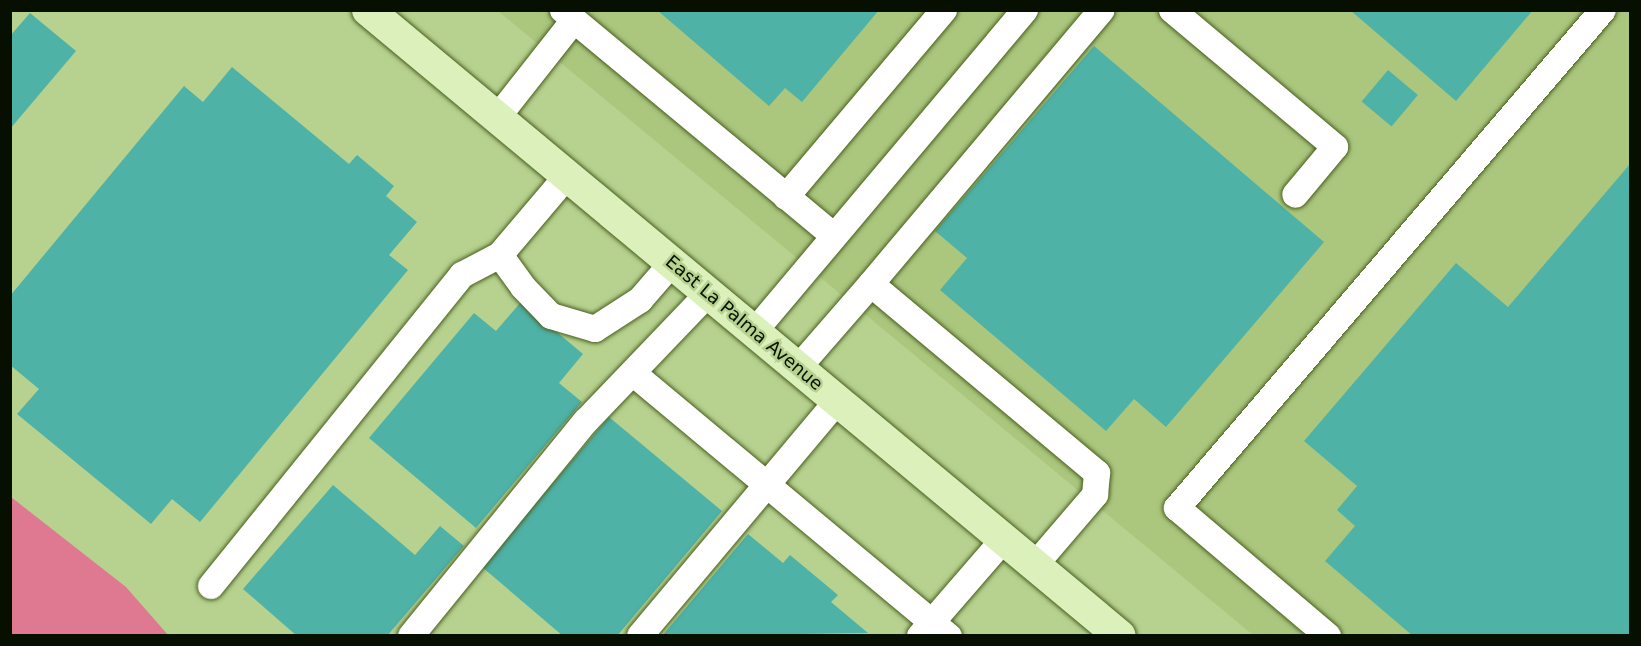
<!DOCTYPE html>
<html>
<head>
<meta charset="utf-8">
<style>
	body { margin:0 }
	#map { position:relative; width:1641px; height:646px; overflow:hidden; background:#b7d28f; font-family:"DejaVu Sans",sans-serif }
	div>[style] { position:absolute }
	[style*='--x'] { left:calc(var(--x)*1px); top:calc(var(--y)*1px); width:calc(var(--w)*1px); rotate:calc(var(--a)*1deg) }
	.built>* { inset:0; background:#abc77e }
	.water>* { inset:0; background:#de7991 }
	.building>* { inset:0; background:#4fb2a7; transform-origin:0 0 }
	.roads { filter:drop-shadow(0 0 2px #495f1e) drop-shadow(0 0 2px #495f1e) }
	.minor>* { height:26px; margin:-13px; padding:0 13px; transform-origin:13px; border-radius:13px; background:#fff }
	.major>* { height:32px; margin:-16px; padding:0 16px; transform-origin:16px; border-radius:16px; background:#dcf0bc }
	span { translate:-50% -50%; white-space:nowrap; text-align:center; line-height:1.15; -webkit-text-stroke:5px #b7d28f; paint-order:stroke }
	.street-label { font-size:18px; color:#070f00 }
	.frame { position:absolute; inset:0; border:12px solid #070f00; pointer-events:none }
</style>
</head>
<body>
<div id="map">
	<div class="built">
		<i style="clip-path:polygon(498px 11px,1630px 11px,1630px 635px,1253px 635px)"></i>
	</div>
	<div class="water">
		<i style="clip-path:polygon(11px 497px,126px 587px,168px 635px,11px 635px)"></i>
	</div>
	<div class="building">
		<i style="clip-path:polygon(657px 10px,879px 10px,802px 102px,785px 88px,769px 106px)"></i>
		<i style="clip-path:polygon(1350px 10px,1533px 10px,1456px 101px)"></i>
		<i style="clip-path:polygon(30px 13px,76px 51px,10px 129px,10px 36px)"></i>
		<i style="clip-path:polygon(1094px 46px,1324px 242px,1166px 427px,1134px 399px,1106px 431px,940px 290px,967px 258px,935px 231px)"></i>
		<i style="clip-path:polygon(232px 67px,349px 164px,357px 155px,394px 186px,386px 196px,417px 222px,389px 255px,408px 270px,200px 522px,172px 499px,151px 524px,17px 414px,39px 389px,10px 365px,10px 296px,184px 86px,203px 102px)"></i>
		<i style="left:1388px;top:70px;width:39px;height:41px;rotate:40deg"></i>
		<i style="clip-path:polygon(1630px 164px,1630px 636px,1413px 636px,1325px 561px,1355px 526px,1337px 510px,1357px 486px,1304px 441px,1456px 263px,1508px 307px)"></i>
		<i style="clip-path:polygon(521px 302px,583px 354px,559px 383px,582px 402px,476px 528px,369px 438px,474px 313px,496px 331px)"></i>
		<i style="clip-path:polygon(609px 417px,722px 511px,617px 636px,563px 636px,482px 567px)"></i>
		<i style="clip-path:polygon(333px 485px,415px 555px,440px 526px,464px 546px,387px 636px,297px 636px,243px 589px)"></i>
		<i style="clip-path:polygon(748px 534px,783px 563px,790px 555px,838px 595px,831px 602px,868px 633px,662px 636px)"></i>
	</div>
	<div class="roads">
		<div class="minor">
			<i style="--x:1172;--y:10;--w:213;--a:40"></i>
			<i style="--x:1335;--y:147;--w:62;--a:129.8"></i>
			<i style="--x:574;--y:20;--w:338;--a:39.7"></i>
			<i style="--x:497;--y:118;--w:125;--a:-51.8"></i>
			<i style="--x:574;--y:20;--w:15;--a:-138"></i>
			<i style="--x:786;--y:197;--w:245;--a:-49.8"></i>
			<i style="--x:500;--y:255;--w:39;--a:54"></i>
			<i style="--x:523;--y:287;--w:40;--a:46"></i>
			<i style="--x:551;--y:316;--w:46;--a:16.5"></i>
			<i style="--x:595;--y:329;--w:54;--a:-32.8"></i>
			<i style="--x:640;--y:300;--w:49;--a:-49.1"></i>
			<i style="--x:871;--y:284;--w:358;--a:-49.9"></i>
			<i style="--x:754;--y:332;--w:421;--a:-49.9"></i>
			<i style="--x:798;--y:368;--w:111;--a:-49"></i>
			<i style="--x:871;--y:284;--w:295;--a:39.9"></i>
			<i style="--x:1097;--y:473;--w:22;--a:95"></i>
			<i style="--x:1095;--y:495;--w:92;--a:130.6"></i>
			<i style="--x:634;--y:374;--w:410;--a:39.8"></i>
			<i style="--x:211;--y:586;--w:400;--a:-51.1"></i>
			<i style="--x:462;--y:275;--w:43;--a:-27.8"></i>
			<i style="--x:500;--y:255;--w:104;--a:-49.7"></i>
			<i style="--x:411;--y:636;--w:277;--a:-50.9"></i>
			<i style="--x:586;--y:421;--w:176;--a:-46.2"></i>
			<i style="--x:640;--y:636;--w:307;--a:-50"></i>
			<i style="--x:920;--y:636;--w:128;--a:-49.1"></i>
			<i style="--x:1328;--y:636;--w:198;--a:-139.7"></i>
			<i style="--x:1177;--y:508;--w:655;--a:-49.46"></i>
		</div>
		<div class="major">
			<i style="--x:368;--y:10;--w:978;--a:39.78"></i>
		</div>
	</div>
	<div class="street-label">
		<span style="left:744px;top:323px;rotate:40deg">East La Palma Avenue</span>
	</div>
	<div class="frame"></div>
</div>
</body>
</html>
